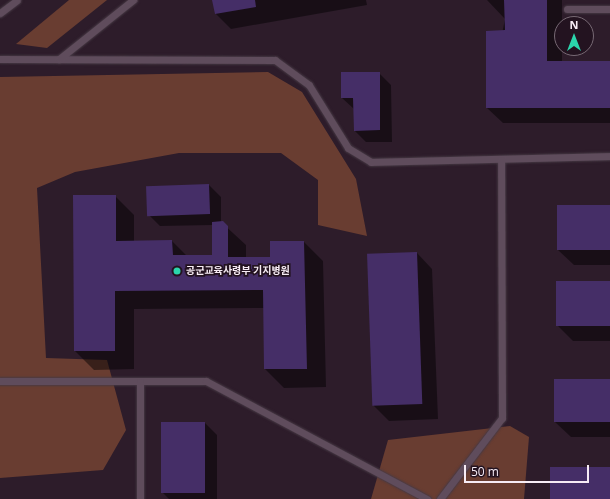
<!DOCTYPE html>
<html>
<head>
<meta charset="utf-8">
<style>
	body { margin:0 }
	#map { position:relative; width:610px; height:499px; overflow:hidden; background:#2d1c2a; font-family:"Open Sans","Noto Sans KR",sans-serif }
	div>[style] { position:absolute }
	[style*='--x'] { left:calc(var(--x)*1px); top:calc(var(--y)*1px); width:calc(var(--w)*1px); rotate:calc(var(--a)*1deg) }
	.green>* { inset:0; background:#693d31 }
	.shadow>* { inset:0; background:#0007 }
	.building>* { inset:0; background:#452e67; transform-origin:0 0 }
	.roads { filter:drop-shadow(0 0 1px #463944) drop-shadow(0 0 1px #463944) }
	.service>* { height:7px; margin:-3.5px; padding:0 3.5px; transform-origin:3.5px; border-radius:3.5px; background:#5f4c5c }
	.dots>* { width:11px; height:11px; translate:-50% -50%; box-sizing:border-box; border:2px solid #231320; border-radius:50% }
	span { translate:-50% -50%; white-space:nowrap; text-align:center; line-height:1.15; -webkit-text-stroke:3.5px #231320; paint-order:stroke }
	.poi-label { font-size:10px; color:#f7ecf5; font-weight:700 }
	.left { translate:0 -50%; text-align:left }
	.north { position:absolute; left:554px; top:16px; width:40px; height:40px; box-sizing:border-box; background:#231320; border:1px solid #786a75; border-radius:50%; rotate:0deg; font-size:11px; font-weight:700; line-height:16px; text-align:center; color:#f7ecf5 }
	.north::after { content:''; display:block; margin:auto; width:14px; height:18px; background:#2bd5ac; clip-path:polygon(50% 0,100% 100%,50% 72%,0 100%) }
	.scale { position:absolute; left:464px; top:465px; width:125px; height:18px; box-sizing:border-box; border:2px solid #f7ecf5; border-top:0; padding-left:5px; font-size:12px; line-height:14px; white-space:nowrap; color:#f7ecf5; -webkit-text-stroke:3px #231320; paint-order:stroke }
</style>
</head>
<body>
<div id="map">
	<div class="green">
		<i style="clip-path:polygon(69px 0,107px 0,47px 48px,16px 44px)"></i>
		<i style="clip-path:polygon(268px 72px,302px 92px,356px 179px,367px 236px,318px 225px,318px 180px,281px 153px,179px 153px,75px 172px,37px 188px,46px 358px,107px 360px,126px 430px,103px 470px,0 478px,0 77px)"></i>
		<i style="clip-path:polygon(510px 426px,529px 437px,524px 499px,371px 499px,388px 440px)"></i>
	</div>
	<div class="shadow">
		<i style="clip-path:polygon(214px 0,366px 0,367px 5px,231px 29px,216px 14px)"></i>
		<i style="clip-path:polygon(487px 0,562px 0,562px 62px,610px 62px,610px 123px,503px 123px,487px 108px,505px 19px)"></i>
		<i style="clip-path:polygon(379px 73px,391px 85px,392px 142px,366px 142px,354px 130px,354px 109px,342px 98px)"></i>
		<i style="clip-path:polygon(209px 185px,221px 197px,221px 222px,246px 245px,246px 258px,271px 258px,304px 242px,323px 261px,326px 387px,284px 388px,265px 369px,264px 308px,134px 309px,134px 369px,94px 370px,75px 351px,115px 196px,134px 215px,134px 242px,172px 241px,187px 256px,213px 256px,213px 225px,160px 226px,148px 214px)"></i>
		<i style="clip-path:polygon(610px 206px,610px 265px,574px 265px,558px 250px)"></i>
		<i style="clip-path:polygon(417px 253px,432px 269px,438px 419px,389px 421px,374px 406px,368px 255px)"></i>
		<i style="clip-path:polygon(610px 282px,610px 341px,573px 341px,558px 326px)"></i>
		<i style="clip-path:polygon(610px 380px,610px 437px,571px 437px,555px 422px)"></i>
		<i style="clip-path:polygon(205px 423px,217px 435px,217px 499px,169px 499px,162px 492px)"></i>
	</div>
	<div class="building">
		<i style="clip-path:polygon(212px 0,255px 0,256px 7px,215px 14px)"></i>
		<i style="clip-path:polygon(504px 0,547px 0,547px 61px,610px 61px,610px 108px,486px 108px,486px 31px,505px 30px)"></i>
		<i style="clip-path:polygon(341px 72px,380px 72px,380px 130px,354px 131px,353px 98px,341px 98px)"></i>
		<i style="left:209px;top:184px;width:30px;height:63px;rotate:88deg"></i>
		<i style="clip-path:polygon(73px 195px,116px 195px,116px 241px,172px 240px,173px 255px,212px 255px,212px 222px,223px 221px,228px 226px,228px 257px,270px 257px,270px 241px,304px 241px,307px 369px,264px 369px,263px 290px,115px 291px,115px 351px,74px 351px)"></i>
		<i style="left:610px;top:205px;width:45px;height:53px;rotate:90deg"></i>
		<i style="left:417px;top:252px;width:152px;height:50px;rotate:88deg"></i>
		<i style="left:556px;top:281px;width:54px;height:45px"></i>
		<i style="left:554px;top:379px;width:56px;height:43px"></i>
		<i style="left:161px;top:422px;width:44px;height:71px"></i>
		<i style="left:610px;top:467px;width:32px;height:60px;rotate:90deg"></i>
	</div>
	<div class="roads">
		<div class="service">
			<i style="--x:567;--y:9;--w:43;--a:0"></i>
			<i style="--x:0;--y:13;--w:21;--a:-37"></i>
			<i style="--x:0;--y:59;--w:275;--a:0.2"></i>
			<i style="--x:275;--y:60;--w:42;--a:36.3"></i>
			<i style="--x:309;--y:85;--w:74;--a:58.2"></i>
			<i style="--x:348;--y:148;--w:27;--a:31"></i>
			<i style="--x:371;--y:162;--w:239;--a:-1.4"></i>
			<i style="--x:59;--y:59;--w:95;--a:-38.6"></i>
			<i style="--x:0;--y:381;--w:206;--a:0"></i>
			<i style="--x:206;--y:381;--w:251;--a:28.1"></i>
			<i style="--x:140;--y:499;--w:117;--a:-90"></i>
			<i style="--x:440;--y:499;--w:102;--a:-52.6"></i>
			<i style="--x:502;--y:418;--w:258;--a:-90.2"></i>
		</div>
	</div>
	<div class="dots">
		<i style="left:177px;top:271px;background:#2bd5ac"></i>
	</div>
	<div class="poi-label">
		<span class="left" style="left:186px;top:271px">공군교육사령부 기지병원</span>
	</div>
	<div class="north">N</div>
	<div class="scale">50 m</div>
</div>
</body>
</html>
